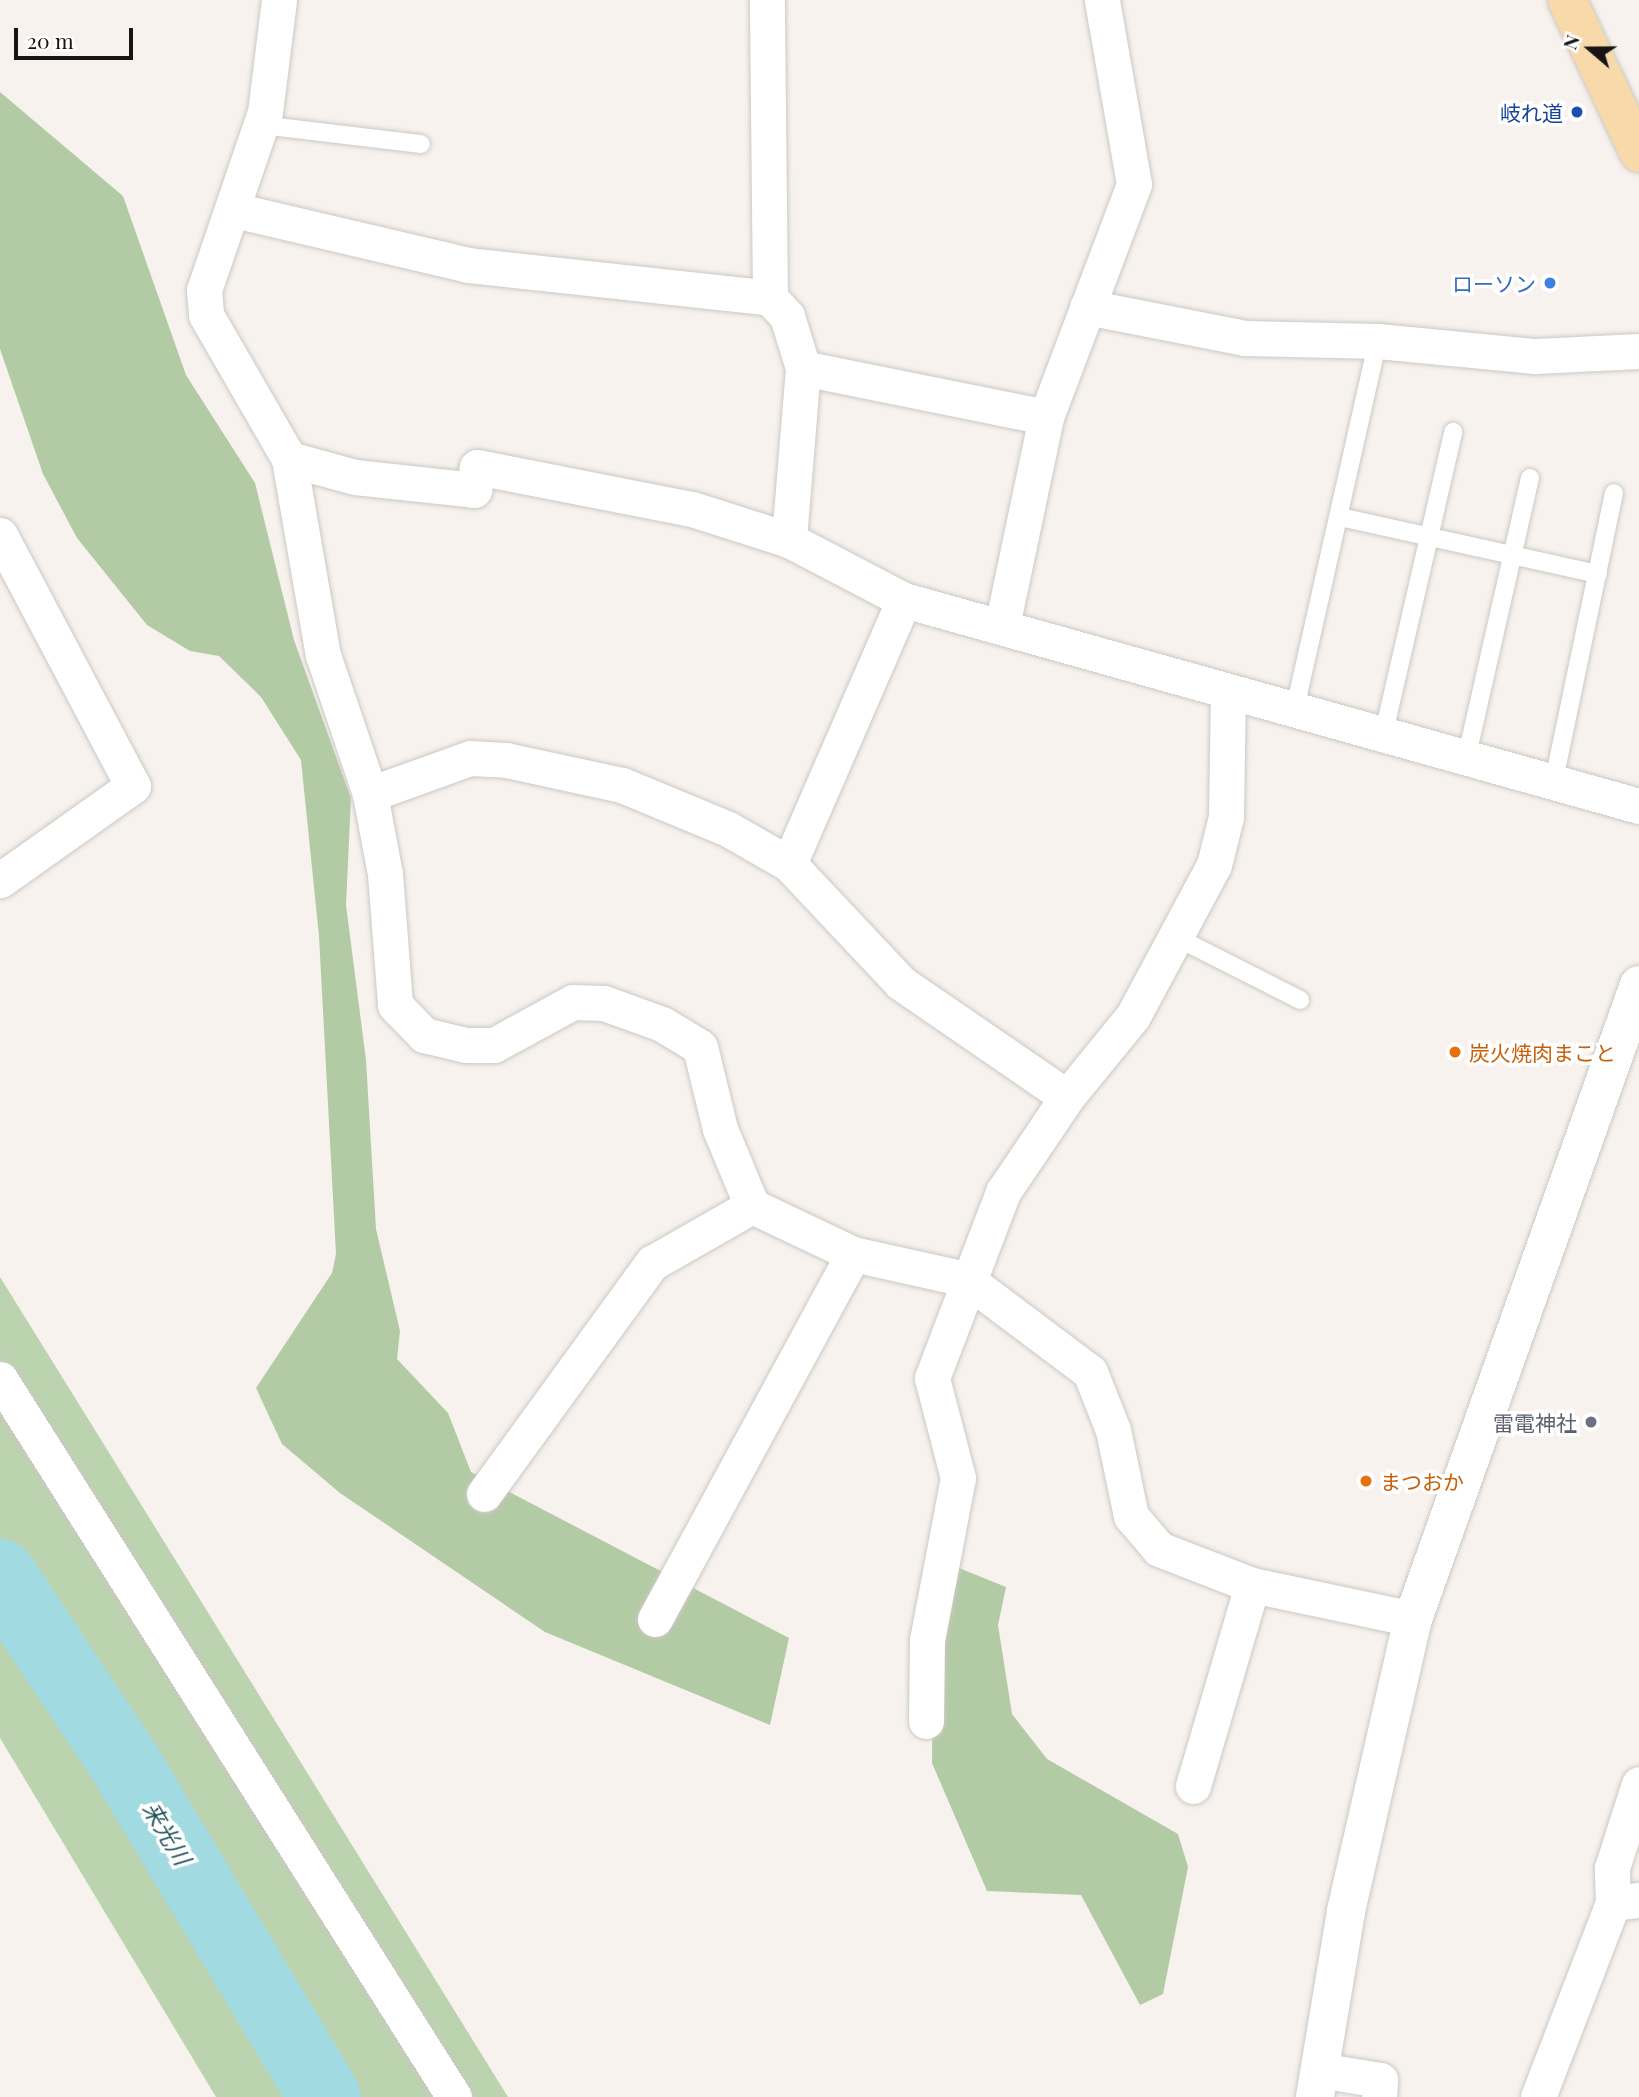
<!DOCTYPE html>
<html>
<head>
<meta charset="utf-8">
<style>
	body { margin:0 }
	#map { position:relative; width:1639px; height:2097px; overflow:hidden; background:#f7f2ed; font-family:"Playfair Display","Noto Sans JP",serif }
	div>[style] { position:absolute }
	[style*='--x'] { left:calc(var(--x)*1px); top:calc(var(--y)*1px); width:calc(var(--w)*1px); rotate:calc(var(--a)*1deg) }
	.green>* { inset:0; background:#bcd3b0 }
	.forest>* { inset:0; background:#b2cba5 }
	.river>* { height:72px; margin:-36px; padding:0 36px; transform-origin:36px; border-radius:36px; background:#a2dae1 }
	.roads { filter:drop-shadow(0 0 2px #ccc8c3) drop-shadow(0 0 2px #ccc8c3) }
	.service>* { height:18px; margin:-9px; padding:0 9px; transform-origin:9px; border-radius:9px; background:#fff }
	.minor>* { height:35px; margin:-17.5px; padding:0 17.5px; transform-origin:17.5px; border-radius:17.5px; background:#fff }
	.tertiary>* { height:38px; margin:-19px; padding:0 19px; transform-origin:19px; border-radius:19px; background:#fff }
	.primary>* { height:38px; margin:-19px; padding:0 19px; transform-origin:19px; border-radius:19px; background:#f8d9aa }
	.dots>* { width:19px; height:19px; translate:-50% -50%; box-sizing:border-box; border:4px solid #fff; border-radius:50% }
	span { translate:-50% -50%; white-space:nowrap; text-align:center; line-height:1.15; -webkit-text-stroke:7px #fff; paint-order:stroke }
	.transit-label { font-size:21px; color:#164399 }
	.right { translate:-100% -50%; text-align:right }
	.shop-label { font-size:21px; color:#366cbe }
	.food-label { font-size:21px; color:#c56008 }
	.left { translate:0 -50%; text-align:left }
	.worship-label { font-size:21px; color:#5b616d }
	.water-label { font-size:23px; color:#1f5056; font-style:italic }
	.north { position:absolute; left:1555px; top:14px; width:70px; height:70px; -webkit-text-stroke:5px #fff; paint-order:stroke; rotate:290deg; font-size:19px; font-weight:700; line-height:28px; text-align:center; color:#171513 }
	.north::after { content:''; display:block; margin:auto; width:24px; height:32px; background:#171513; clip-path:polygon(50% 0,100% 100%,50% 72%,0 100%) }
	.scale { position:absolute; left:14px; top:28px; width:119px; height:32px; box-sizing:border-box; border:4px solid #171513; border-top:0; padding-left:9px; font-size:21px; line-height:24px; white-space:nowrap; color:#171513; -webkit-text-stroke:5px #fff; paint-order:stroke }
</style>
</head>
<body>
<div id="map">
	<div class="green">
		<i style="clip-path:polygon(0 1277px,90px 1422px,508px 2097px,216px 2097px,0 1738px)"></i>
	</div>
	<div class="forest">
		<i style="clip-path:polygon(0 92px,123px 196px,186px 375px,255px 483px,294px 640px,351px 798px,346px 905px,366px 1060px,376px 1229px,400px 1331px,397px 1359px,448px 1413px,471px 1472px,789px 1638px,770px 1725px,545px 1632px,340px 1493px,282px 1444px,256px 1388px,332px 1273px,336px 1254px,319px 936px,301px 760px,261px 697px,219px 656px,190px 651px,147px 625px,77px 538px,43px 474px,0 349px)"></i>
		<i style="clip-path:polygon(949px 1564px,1006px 1587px,998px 1625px,1012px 1714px,1047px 1759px,1178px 1834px,1188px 1867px,1163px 1994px,1140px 2005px,1081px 1895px,987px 1891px,932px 1763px,933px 1669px)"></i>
	</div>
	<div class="river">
		<i style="--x:0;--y:1575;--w:222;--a:56.4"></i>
		<i style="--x:123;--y:1760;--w:393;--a:59.1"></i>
	</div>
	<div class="roads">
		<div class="service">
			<i style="--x:261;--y:125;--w:161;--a:6.8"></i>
			<i style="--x:1340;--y:517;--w:264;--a:12.5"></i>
			<i style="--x:1295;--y:708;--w:376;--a:-77.3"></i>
			<i style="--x:1384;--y:732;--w:308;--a:-77"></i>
			<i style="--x:1467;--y:755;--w:284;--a:-77.2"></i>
			<i style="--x:1554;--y:780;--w:293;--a:-78.2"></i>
			<i style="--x:1178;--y:938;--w:137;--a:26.9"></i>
		</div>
		<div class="minor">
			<i style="--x:279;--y:0;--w:113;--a:97.1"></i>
			<i style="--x:265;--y:112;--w:188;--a:108.9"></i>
			<i style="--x:204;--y:290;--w:25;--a:85"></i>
			<i style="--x:206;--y:315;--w:166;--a:60"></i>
			<i style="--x:289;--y:459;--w:199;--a:80.2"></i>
			<i style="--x:323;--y:655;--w:147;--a:71.3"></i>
			<i style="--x:370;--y:794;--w:81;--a:79.4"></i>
			<i style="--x:385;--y:874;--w:131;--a:85.6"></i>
			<i style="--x:395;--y:1005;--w:42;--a:46"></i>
			<i style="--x:424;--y:1035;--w:43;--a:13.4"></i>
			<i style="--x:466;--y:1045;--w:28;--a:0"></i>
			<i style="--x:494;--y:1045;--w:90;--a:-28.6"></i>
			<i style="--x:573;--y:1002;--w:31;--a:2"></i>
			<i style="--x:604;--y:1003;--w:62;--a:19.9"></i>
			<i style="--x:662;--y:1024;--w:44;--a:31.2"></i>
			<i style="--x:700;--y:1047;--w:84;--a:76.3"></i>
			<i style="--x:720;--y:1129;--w:83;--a:67.4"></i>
			<i style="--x:752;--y:1206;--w:112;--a:25.4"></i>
			<i style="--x:853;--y:1254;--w:116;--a:12.5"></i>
			<i style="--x:966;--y:1279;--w:155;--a:36.9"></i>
			<i style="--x:1090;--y:1372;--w:62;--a:68.4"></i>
			<i style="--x:1113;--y:1430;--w:88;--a:78.2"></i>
			<i style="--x:1131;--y:1516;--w:43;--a:49.7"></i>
			<i style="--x:1159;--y:1549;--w:100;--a:21.2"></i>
			<i style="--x:1252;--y:1585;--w:165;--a:11.9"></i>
			<i style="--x:234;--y:210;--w:240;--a:13.2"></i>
			<i style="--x:468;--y:265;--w:304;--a:6.2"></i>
			<i style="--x:770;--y:298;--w:298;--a:-90.6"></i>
			<i style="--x:770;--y:298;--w:25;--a:47"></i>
			<i style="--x:787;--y:316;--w:54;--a:72.9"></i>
			<i style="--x:803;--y:368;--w:173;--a:94.7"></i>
			<i style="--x:1087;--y:307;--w:161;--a:11.1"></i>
			<i style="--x:1245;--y:338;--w:133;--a:1.3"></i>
			<i style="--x:1378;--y:341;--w:158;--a:5.5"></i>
			<i style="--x:1535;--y:356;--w:104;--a:-2.8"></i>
			<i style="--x:803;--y:368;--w:248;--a:11.4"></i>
			<i style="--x:289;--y:459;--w:68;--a:15.3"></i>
			<i style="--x:355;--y:477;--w:120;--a:6.2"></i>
			<i style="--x:474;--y:490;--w:23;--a:-83"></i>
			<i style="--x:477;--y:467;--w:219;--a:11.1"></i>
			<i style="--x:692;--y:509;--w:102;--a:17.7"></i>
			<i style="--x:789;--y:540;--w:130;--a:27.6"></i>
			<i style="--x:904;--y:600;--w:763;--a:15.66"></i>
			<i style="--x:0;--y:535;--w:284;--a:62.1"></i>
			<i style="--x:133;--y:786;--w:163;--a:144.7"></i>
			<i style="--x:1002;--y:626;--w:214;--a:-78.1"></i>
			<i style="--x:1046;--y:417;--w:249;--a:-69.3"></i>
			<i style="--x:1134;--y:184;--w:187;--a:-99.9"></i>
			<i style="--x:370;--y:794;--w:106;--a:-19.8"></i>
			<i style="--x:470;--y:758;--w:36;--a:3"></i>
			<i style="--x:506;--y:760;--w:119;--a:12.2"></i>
			<i style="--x:622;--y:785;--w:115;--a:22.5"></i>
			<i style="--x:728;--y:829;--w:70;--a:29.8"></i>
			<i style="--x:789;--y:864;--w:163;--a:46.7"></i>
			<i style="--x:901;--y:983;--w:201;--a:34.5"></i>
			<i style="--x:789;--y:864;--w:288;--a:-66.5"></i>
			<i style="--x:0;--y:1379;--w:849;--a:57.69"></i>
			<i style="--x:484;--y:1494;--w:286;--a:-54"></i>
			<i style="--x:652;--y:1263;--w:115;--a:-29.7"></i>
			<i style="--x:655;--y:1619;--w:415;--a:-61.5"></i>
			<i style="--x:926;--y:1721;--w:81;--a:-89.3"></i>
			<i style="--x:927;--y:1640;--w:165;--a:-79.2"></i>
			<i style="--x:958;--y:1478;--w:103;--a:-104.6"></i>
			<i style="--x:932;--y:1378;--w:199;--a:-69.1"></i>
			<i style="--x:1003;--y:1192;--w:115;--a:-56"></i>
			<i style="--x:1067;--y:1097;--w:104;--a:-50.8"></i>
			<i style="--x:1133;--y:1016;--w:171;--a:-61.8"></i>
			<i style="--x:1214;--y:865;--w:49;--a:-76"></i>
			<i style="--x:1226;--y:817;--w:124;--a:-89.1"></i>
			<i style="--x:1193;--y:1786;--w:209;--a:-73.6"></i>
			<i style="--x:1613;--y:1903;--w:35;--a:-92"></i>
			<i style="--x:1612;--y:1868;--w:88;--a:-72.2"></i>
			<i style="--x:1319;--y:2070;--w:62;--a:9.3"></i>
			<i style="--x:1380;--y:2080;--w:17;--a:93"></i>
			<i style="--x:1538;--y:2097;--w:208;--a:-68.9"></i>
			<i style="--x:1613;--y:1903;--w:26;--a:-7"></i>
		</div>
		<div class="tertiary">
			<i style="--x:1315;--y:2097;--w:189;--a:-80.5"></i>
			<i style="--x:1346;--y:1911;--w:300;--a:-77.1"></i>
			<i style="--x:1413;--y:1619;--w:673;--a:-70.38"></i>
		</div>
		<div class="primary">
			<i style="--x:1567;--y:0;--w:169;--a:64.8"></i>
		</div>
	</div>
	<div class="dots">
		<i style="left:1577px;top:112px;background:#1a4fb4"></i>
		<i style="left:1550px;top:283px;background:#3f7fe0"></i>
		<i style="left:1455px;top:1052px;background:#e8710a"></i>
		<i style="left:1591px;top:1422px;background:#6b7280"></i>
		<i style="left:1366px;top:1481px;background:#e8710a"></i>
	</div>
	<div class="transit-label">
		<span class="right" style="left:1563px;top:112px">岐れ道</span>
	</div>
	<div class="shop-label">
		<span class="right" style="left:1536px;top:283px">ローソン</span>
	</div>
	<div class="food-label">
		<span class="left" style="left:1469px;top:1052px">炭火焼肉まこと</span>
		<span class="left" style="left:1380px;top:1481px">まつおか</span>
	</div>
	<div class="worship-label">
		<span class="right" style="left:1577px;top:1422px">雷電神社</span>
	</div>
	<div class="water-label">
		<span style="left:167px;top:1833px;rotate:59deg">来光川</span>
	</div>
	<div class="north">N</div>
	<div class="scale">20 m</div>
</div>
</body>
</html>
